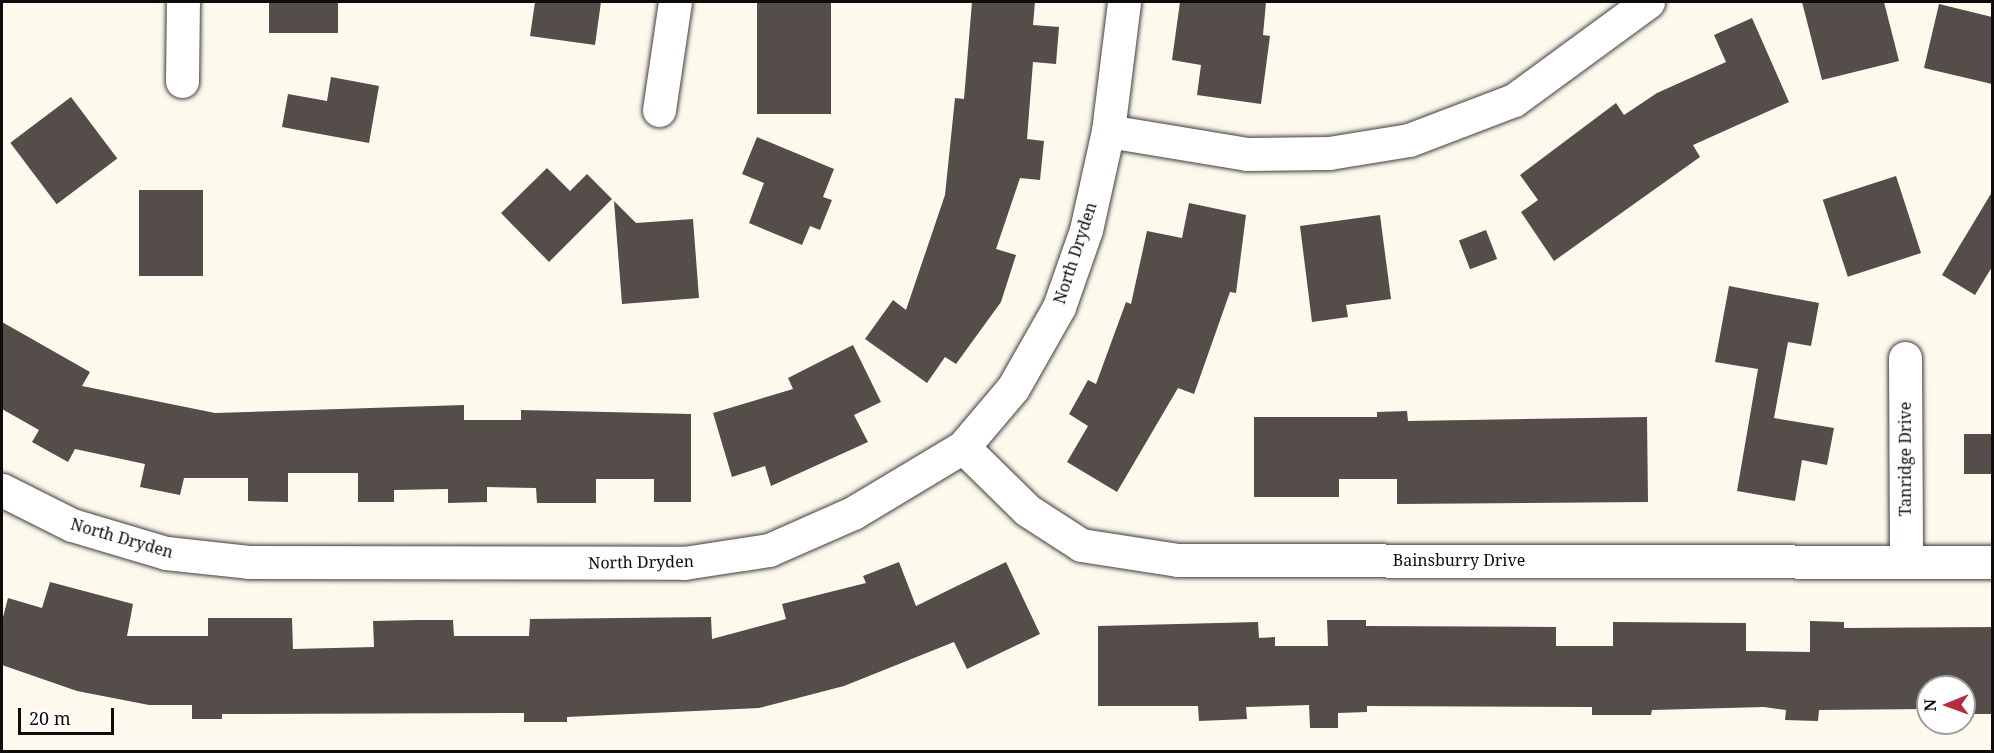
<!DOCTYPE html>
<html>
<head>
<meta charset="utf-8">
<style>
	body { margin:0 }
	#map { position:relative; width:1994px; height:753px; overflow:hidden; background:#fef9ed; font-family:"Noto Serif",serif }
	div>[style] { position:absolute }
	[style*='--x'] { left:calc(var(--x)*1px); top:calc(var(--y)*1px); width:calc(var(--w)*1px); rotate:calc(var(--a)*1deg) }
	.building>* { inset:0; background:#544d49; transform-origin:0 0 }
	.roads { filter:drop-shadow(0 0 2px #3f3f3f) drop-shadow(0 0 2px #3f3f3f) }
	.minor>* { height:33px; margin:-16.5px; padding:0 16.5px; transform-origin:16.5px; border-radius:16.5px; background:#fff }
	span { translate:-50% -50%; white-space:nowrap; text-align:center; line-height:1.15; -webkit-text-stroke:6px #fff; paint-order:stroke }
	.street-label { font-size:16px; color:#0c0c0c }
	.frame { position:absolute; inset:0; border:3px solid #0c0c0c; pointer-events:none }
	.north { position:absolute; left:1916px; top:675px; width:60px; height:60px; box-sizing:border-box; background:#fff; border:2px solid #9e9e9e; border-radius:50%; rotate:269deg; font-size:16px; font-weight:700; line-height:24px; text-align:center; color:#0c0c0c }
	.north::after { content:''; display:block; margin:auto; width:21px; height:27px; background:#b32e3f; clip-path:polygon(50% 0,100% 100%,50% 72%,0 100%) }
	.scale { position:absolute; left:18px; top:708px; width:96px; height:27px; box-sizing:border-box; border:3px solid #0c0c0c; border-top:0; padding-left:8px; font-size:18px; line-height:21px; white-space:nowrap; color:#0c0c0c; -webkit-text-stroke:4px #fff; paint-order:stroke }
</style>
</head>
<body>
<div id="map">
	<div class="building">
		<i style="left:269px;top:2px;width:69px;height:31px"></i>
		<i style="clip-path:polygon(535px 2px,601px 2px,595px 45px,530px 36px)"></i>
		<i style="left:757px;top:2px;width:74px;height:112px"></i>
		<i style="clip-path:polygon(972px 2px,1035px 2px,1033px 25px,1059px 27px,1056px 64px,1033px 62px,1027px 139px,1044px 141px,1040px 180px,1020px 178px,996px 249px,1016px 255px,1001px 302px,956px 364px,945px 357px,927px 383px,865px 339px,893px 300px,906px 310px,945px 195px,955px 98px,964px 99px)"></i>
		<i style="clip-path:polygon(1180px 2px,1266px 2px,1263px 35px,1270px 36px,1261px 104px,1197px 95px,1201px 65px,1172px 60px)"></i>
		<i style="clip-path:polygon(1802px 2px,1884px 2px,1899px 61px,1822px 80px)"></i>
		<i style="clip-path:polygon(1939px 4px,1992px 17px,1992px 84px,1924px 68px)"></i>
		<i style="clip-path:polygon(1752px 18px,1789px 102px,1693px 145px,1700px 157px,1554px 261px,1521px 212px,1538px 200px,1520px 175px,1616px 103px,1624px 115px,1657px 93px,1726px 62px,1714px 35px)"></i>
		<i style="clip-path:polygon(331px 77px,379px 86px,369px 143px,282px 127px,288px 94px,327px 101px)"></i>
		<i style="left:71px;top:97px;width:77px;height:76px;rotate:53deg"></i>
		<i style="clip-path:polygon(757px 137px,834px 169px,823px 197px,832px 200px,820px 230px,810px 226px,802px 245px,749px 223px,764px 183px,742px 174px)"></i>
		<i style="clip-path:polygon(547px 168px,570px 191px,587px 174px,612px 199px,549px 262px,501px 213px)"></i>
		<i style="left:1896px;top:176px;width:81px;height:77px;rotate:72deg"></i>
		<i style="left:139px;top:190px;width:64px;height:86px"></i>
		<i style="clip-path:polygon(1992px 192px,1992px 267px,1975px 295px,1942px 275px)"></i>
		<i style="clip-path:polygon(614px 201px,636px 223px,693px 219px,699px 298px,622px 304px)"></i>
		<i style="clip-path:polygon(1189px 203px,1246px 215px,1236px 293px,1230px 292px,1194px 394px,1178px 388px,1117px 492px,1067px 462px,1088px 426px,1069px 414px,1088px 380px,1096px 384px,1126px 302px,1131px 304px,1147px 231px,1182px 238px)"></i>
		<i style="clip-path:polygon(1380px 215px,1391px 299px,1346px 305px,1348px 317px,1312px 322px,1300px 226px)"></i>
		<i style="left:1486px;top:230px;width:31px;height:29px;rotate:69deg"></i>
		<i style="clip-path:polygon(1729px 286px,1819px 303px,1811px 346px,1788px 342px,1774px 418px,1834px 428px,1827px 465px,1802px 460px,1795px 501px,1737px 491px,1758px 369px,1715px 362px)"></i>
		<i style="clip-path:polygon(2px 322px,90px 372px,82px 386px,215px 413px,464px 405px,464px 420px,521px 420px,521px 410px,691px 414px,691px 502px,654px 502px,654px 479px,596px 479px,596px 503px,537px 503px,536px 488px,487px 487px,487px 502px,448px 503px,448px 489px,394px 490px,394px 502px,358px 502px,358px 473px,288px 473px,288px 502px,248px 501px,248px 478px,184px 478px,180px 495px,140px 487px,145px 464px,75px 449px,68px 462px,32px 442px,39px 430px,2px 409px)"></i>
		<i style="clip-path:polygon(853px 345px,881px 402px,854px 415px,868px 442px,771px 486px,765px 466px,732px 477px,713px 413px,793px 389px,788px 378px)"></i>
		<i style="clip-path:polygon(1407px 411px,1408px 421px,1647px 417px,1648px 502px,1397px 504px,1397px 479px,1339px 479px,1339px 497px,1254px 497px,1254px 417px,1377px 417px,1377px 412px)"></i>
		<i style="left:1964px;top:434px;width:28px;height:40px"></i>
		<i style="clip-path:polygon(899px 562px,916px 606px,1006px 562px,1040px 634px,967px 669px,954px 642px,844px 686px,759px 708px,567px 717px,567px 722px,524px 722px,524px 713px,222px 714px,222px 719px,192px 719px,192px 705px,149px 705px,77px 691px,2px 665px,2px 621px,8px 598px,42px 608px,50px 582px,133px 604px,127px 636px,208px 636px,208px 618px,292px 618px,293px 649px,374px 647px,373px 621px,419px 620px,453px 620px,454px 636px,529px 636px,530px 619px,711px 617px,712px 639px,786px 619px,782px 604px,866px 583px,863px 576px)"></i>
		<i style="clip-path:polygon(1327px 620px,1366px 620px,1366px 626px,1556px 627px,1556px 646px,1613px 646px,1613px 622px,1746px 623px,1746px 651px,1810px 652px,1810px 621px,1844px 622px,1844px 628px,1992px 627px,1992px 714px,1964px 714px,1964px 687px,1928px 687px,1928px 709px,1819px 710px,1818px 721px,1785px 720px,1786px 710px,1764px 707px,1652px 710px,1651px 715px,1592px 715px,1592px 707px,1367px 706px,1367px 712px,1338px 713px,1338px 728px,1310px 728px,1309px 705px,1246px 707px,1247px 719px,1199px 721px,1198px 706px,1098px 706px,1098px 626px,1258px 622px,1259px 638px,1275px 637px,1275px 646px,1328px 646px)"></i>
	</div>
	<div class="roads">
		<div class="minor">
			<i style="--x:182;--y:81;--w:79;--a:-89.3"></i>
			<i style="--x:659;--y:110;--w:109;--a:-81.6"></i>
			<i style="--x:1108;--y:131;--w:141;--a:9.4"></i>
			<i style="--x:1247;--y:154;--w:82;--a:-0.7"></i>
			<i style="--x:1329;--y:153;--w:81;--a:-9.2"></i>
			<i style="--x:1409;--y:140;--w:112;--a:-20.9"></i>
			<i style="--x:1514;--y:100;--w:166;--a:-36.2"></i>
			<i style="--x:1905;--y:358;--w:203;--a:89.7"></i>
			<i style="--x:963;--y:447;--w:90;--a:44.5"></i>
			<i style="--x:1027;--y:510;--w:64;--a:32.9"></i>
			<i style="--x:1081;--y:545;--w:98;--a:8.8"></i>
			<i style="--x:1178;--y:560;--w:814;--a:0.14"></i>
			<i style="--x:2;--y:490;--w:78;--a:26.6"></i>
			<i style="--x:72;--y:525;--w:98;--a:16.6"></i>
			<i style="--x:166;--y:553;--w:83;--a:6.2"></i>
			<i style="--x:249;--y:562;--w:435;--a:0.1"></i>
			<i style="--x:684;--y:563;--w:86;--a:-8.7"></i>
			<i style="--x:769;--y:550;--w:92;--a:-23.8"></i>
			<i style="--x:853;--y:513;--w:128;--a:-31"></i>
			<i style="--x:963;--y:447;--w:77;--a:-49.7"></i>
			<i style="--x:1013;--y:388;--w:93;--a:-60.4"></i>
			<i style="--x:1059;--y:307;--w:82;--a:-70.7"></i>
			<i style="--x:1086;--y:230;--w:101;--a:-77.5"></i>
			<i style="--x:1108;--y:131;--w:130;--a:-82.9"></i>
		</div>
	</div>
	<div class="street-label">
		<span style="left:1075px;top:253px;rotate:-72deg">North Dryden</span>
		<span style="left:1905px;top:459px;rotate:-90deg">Tanridge Drive</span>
		<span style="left:122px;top:538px;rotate:16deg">North Dryden</span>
		<span style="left:1459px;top:560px">Bainsburry Drive</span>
		<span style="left:641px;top:562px;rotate:-1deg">North Dryden</span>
	</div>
	<div class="frame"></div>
	<div class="north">N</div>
	<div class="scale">20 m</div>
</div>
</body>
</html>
